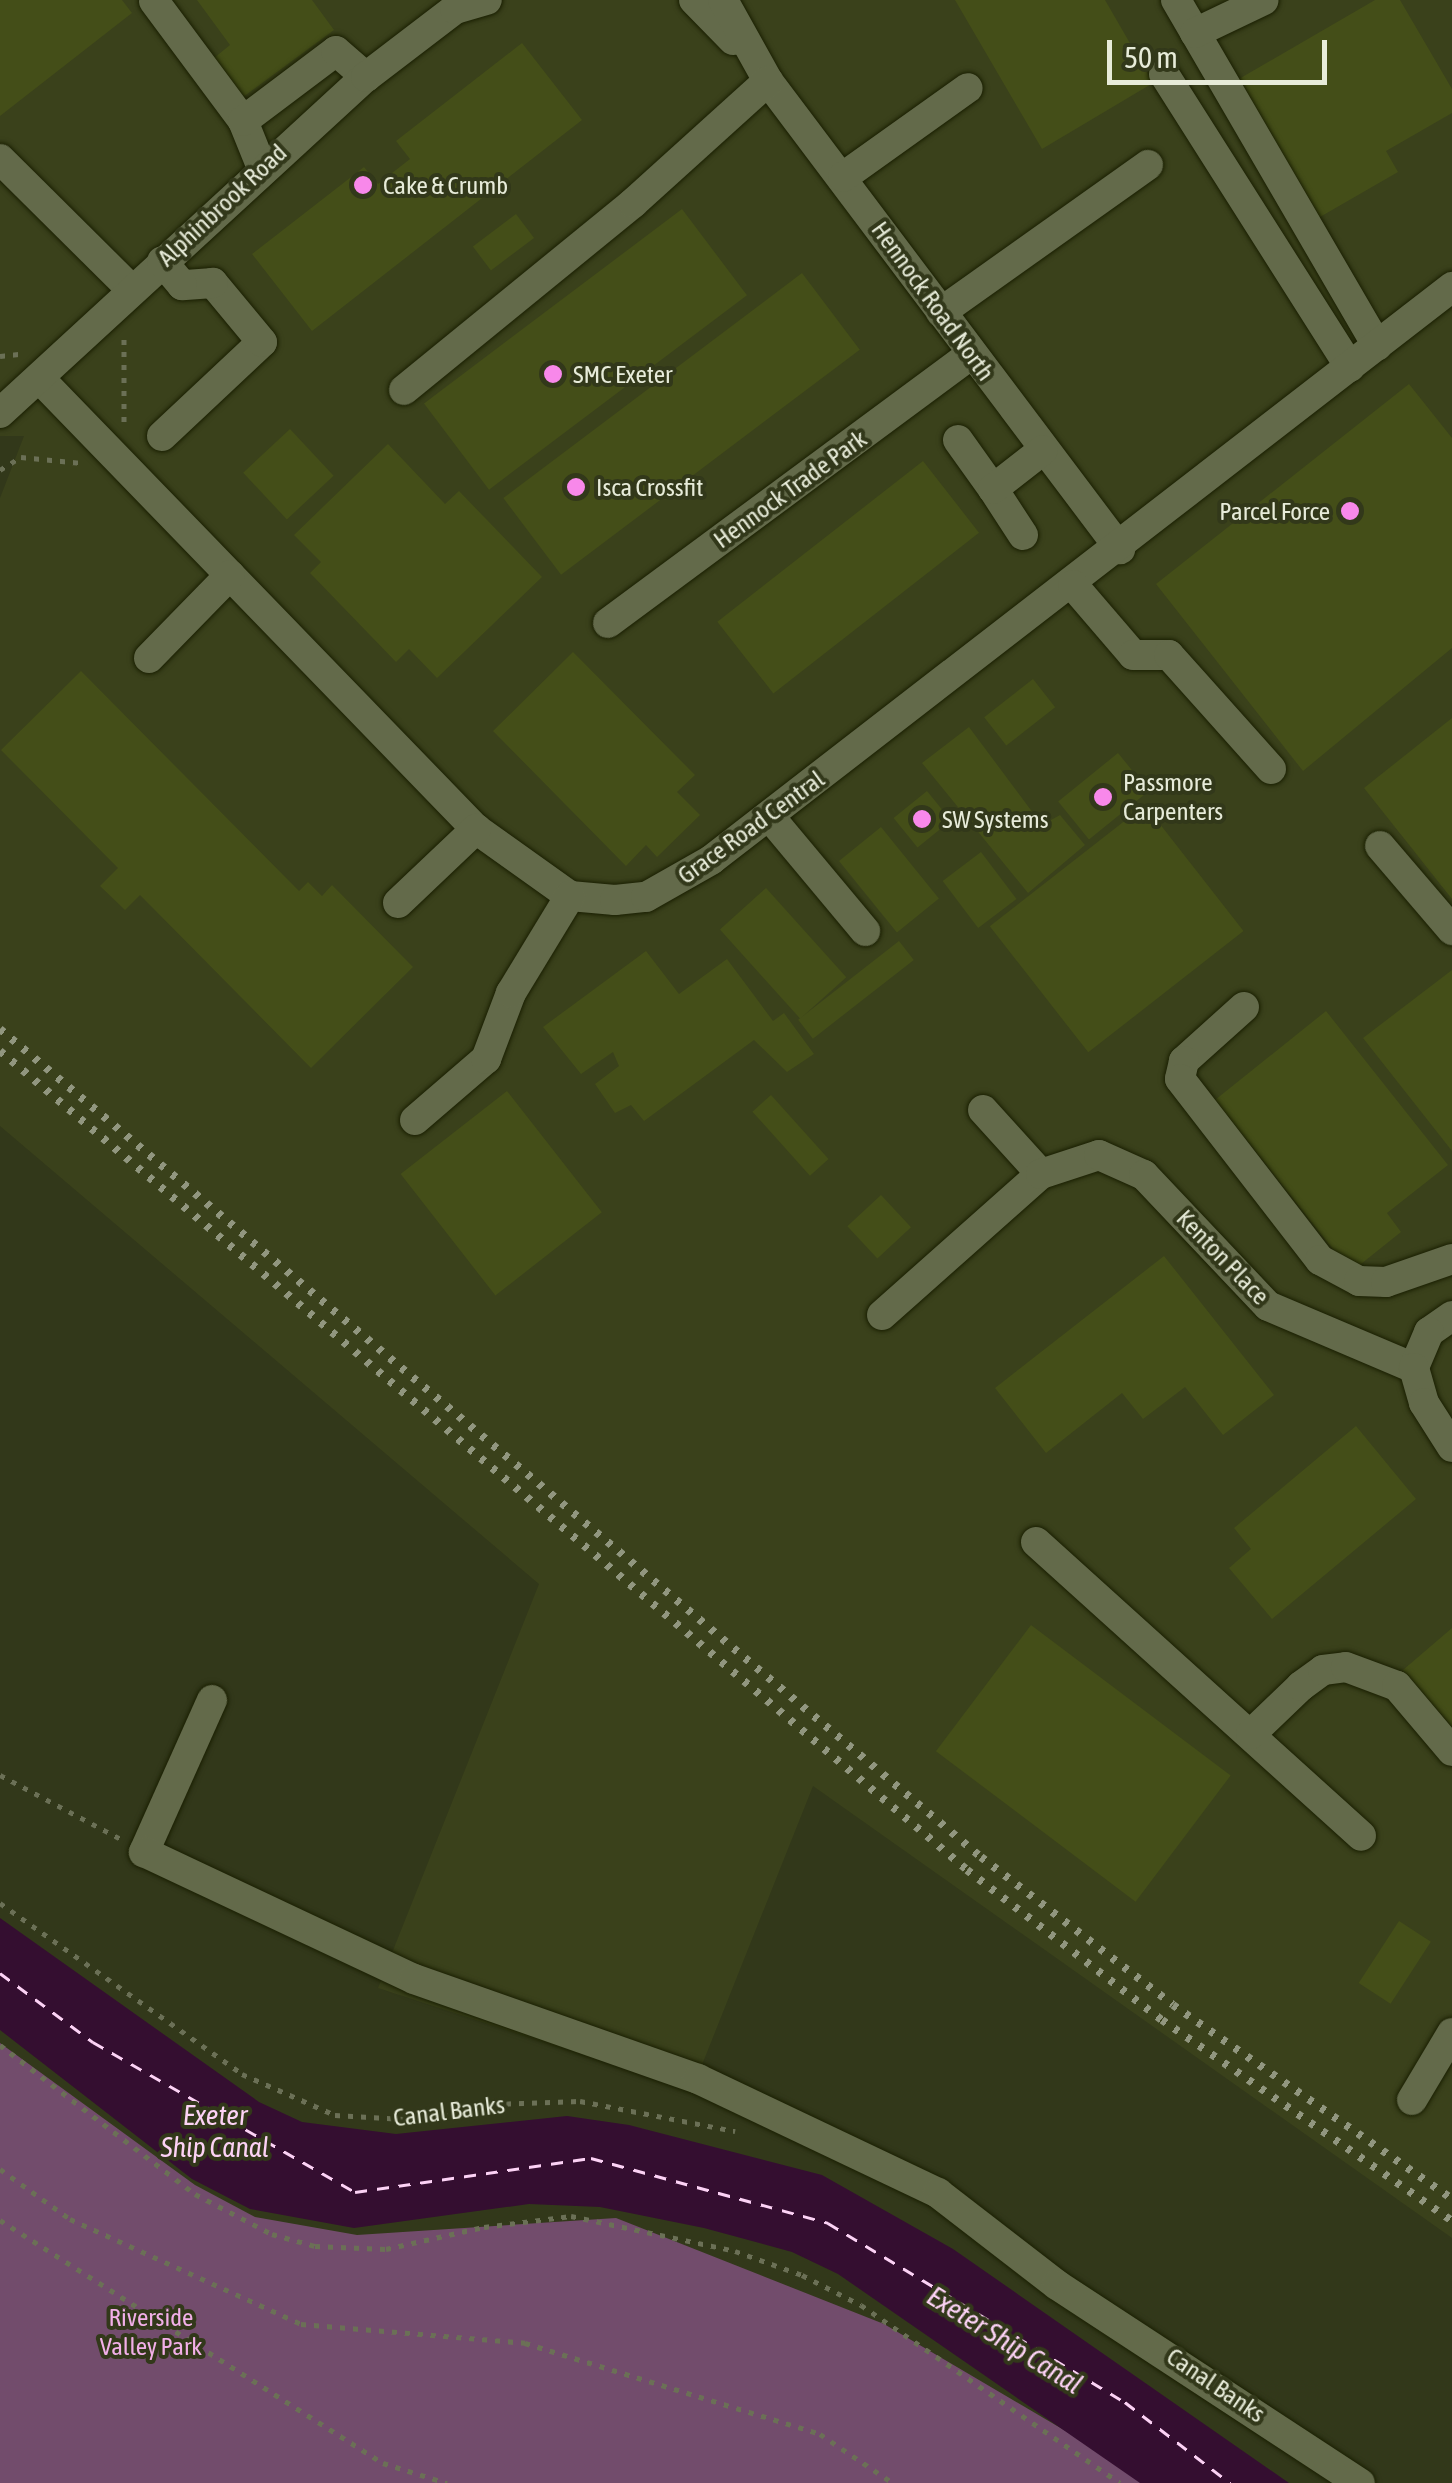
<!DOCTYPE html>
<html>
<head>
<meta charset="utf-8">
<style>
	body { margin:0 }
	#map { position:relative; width:1452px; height:2483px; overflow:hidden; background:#32381a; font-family:"Asap Condensed",sans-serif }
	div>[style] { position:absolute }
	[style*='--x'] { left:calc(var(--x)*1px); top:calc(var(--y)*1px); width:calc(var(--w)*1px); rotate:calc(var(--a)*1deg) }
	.built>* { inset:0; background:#3a411b }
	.green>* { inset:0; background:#724c6c }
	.water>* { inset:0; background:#340e30 }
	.ferry>* { height:2.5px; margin-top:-1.25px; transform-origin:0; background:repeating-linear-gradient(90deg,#fcd2f5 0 12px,transparent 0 22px) }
	.building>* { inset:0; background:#444e18; transform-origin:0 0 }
	.path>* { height:5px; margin-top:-2.5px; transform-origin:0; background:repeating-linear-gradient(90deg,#6b7056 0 5px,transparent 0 13px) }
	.roads { filter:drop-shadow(0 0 2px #1a1f02) drop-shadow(0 0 2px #1a1f02) }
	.minor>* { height:30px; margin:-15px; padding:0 15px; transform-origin:15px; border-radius:15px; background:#636a4a }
	.rail>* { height:8px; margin-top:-4px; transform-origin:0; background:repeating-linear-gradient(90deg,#91967f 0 5px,transparent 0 15px) }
	.dots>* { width:28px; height:28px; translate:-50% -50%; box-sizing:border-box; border:5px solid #32381a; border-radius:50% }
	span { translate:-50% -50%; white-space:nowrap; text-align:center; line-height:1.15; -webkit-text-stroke:8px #32381a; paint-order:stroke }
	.poi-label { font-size:25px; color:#e7ebd9 }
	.left { translate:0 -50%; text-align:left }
	.right { translate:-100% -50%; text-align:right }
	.street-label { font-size:25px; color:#e7ebd9 }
	.park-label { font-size:25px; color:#f2afe8 }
	.water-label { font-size:28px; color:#fcd2f5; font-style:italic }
	.scale { position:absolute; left:1107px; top:40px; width:220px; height:45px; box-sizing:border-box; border:5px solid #e7ebd9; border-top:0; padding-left:12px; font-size:30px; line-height:35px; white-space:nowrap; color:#e7ebd9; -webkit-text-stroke:8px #32381a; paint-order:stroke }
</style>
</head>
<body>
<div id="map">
	<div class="built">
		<i style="clip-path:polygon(0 0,1452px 0,1452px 2238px,813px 1786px,692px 2090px,378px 1988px,539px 1584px,0 1126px,0 498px,24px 436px,0 436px)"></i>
	</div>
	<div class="green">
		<i style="clip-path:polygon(0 2043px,195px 2185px,255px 2217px,357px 2235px,616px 2218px,884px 2324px,1154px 2483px,0 2483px)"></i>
	</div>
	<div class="water">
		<i style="clip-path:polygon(0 1918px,259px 2102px,302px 2122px,396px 2134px,567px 2116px,629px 2125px,822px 2175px,953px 2249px,1289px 2483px,1140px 2483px,838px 2274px,792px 2252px,704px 2228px,600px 2207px,529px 2204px,354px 2228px,250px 2209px,192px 2179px,0 2030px)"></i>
	</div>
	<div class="ferry">
		<i style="--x:0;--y:1973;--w:116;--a:36.6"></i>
		<i style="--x:93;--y:2042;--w:302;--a:29.8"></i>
		<i style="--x:355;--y:2192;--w:238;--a:-8.2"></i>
		<i style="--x:591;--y:2158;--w:246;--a:15.3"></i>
		<i style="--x:828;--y:2223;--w:347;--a:31.1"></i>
		<i style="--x:1125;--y:2402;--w:133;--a:37.6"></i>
	</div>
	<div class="building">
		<i style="clip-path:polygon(0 0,122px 0,132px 13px,0 116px)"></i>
		<i style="clip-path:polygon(197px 0,312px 0,334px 30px,243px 97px,214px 58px,230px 45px)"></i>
		<i style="clip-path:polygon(955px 0,1105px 0,1153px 83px,1042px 149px)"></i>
		<i style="clip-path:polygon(1375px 0,1400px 0,1452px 89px,1452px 113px,1386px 151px,1398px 172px,1313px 221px,1232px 83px)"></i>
		<i style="clip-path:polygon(522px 43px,582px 120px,312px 331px,252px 254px,364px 167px,378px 184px,410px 159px,396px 141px)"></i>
		<i style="left:682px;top:209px;width:108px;height:323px;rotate:53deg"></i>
		<i style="left:516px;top:214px;width:30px;height:54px;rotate:53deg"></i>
		<i style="left:802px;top:273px;width:96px;height:374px;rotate:53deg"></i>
		<i style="clip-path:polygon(1409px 384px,1452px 438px,1452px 648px,1303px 771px,1156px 584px)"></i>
		<i style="left:290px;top:429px;width:64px;height:64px;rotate:47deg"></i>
		<i style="clip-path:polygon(388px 444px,445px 504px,459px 491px,542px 577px,437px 678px,409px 649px,396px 662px,310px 573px,321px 562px,294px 535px)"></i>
		<i style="left:923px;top:461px;width:91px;height:261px;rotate:52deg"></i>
		<i style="clip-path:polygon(573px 652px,695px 775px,677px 792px,700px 815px,657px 857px,646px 845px,626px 866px,493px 731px)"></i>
		<i style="clip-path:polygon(81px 671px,299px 891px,308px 882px,322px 896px,332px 885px,413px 967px,311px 1068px,140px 895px,125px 910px,100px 886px,118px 868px,1px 750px)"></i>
		<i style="left:1033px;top:679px;width:36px;height:62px;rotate:52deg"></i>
		<i style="clip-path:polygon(1452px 718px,1452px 899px,1364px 788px)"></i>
		<i style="clip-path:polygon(969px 727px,1042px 825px,1060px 815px,1085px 845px,1028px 893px,922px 763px)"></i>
		<i style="left:1118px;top:753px;width:49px;height:77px;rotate:51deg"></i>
		<i style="left:927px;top:791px;width:38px;height:43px;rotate:51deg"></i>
		<i style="left:1145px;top:805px;width:160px;height:197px;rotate:52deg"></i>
		<i style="left:881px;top:827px;width:92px;height:54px;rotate:51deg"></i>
		<i style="left:981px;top:852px;width:59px;height:48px;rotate:53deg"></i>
		<i style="left:766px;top:888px;width:120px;height:62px;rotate:48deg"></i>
		<i style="left:899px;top:941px;width:24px;height:128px;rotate:52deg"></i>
		<i style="clip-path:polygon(646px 951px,679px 994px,727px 959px,773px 1021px,784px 1013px,814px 1054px,787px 1072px,754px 1040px,644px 1121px,631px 1105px,615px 1113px,595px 1084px,619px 1066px,613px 1052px,581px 1074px,543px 1027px)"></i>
		<i style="clip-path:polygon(1452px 970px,1452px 1151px,1363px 1038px)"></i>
		<i style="clip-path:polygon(1326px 1011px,1448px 1165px,1387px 1213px,1401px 1232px,1351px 1272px,1215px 1100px)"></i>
		<i style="left:507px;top:1091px;width:154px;height:135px;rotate:52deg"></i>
		<i style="left:771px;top:1095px;width:86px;height:25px;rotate:48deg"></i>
		<i style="left:881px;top:1195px;width:44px;height:46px;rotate:47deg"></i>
		<i style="clip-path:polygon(1164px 1256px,1274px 1395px,1223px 1435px,1185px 1387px,1143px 1419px,1122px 1393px,1046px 1453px,995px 1388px)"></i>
		<i style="clip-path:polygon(1356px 1426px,1416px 1499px,1272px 1619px,1229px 1568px,1251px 1549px,1234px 1528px)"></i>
		<i style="left:1031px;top:1625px;width:250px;height:158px;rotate:37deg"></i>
		<i style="clip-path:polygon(1452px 1628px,1452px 1727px,1403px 1670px)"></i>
		<i style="left:1399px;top:1921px;width:38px;height:74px;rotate:33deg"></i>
	</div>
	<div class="path">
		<i style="--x:124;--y:339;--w:87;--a:90"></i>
		<i style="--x:0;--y:356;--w:19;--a:-6"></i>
		<i style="--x:0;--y:470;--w:25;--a:-32"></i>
		<i style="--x:21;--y:457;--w:61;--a:5.6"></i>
		<i style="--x:0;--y:1775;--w:137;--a:27.9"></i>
		<i style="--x:0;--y:1903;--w:296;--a:35.2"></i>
		<i style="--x:242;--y:2074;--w:102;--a:23.8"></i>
		<i style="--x:335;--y:2115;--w:69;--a:3.3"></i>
		<i style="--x:404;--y:2119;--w:90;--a:-9.6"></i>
		<i style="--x:493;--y:2104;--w:87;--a:-2"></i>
		<i style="--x:580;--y:2101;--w:158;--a:11"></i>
		<i style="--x:0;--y:2045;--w:245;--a:37.4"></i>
		<i style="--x:195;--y:2194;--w:87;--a:27.5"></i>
		<i style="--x:272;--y:2234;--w:45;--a:15.6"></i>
		<i style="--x:315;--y:2246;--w:71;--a:2.4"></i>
		<i style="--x:386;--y:2249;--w:100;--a:-12.7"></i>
		<i style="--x:484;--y:2227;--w:88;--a:-7.2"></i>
		<i style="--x:571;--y:2216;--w:168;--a:12"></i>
		<i style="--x:735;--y:2251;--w:71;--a:19.7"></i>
		<i style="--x:802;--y:2275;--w:66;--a:27"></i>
		<i style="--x:861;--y:2305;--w:314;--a:34.5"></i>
		<i style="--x:0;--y:2169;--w:86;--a:35.5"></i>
		<i style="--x:70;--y:2219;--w:254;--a:24.4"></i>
		<i style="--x:301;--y:2324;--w:225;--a:4.8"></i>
		<i style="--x:525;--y:2343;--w:309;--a:17.1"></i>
		<i style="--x:820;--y:2434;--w:88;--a:33.9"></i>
		<i style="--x:0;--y:2220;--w:454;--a:32.4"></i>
		<i style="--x:383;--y:2463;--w:67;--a:17.4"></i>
	</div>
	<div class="roads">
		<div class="minor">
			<i style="--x:694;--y:0;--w:56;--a:45.7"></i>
			<i style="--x:723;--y:0;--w:93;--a:60.9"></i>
			<i style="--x:768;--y:81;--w:586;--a:53.05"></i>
			<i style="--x:1176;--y:0;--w:400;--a:59.8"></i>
			<i style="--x:154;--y:1;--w:149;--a:53.4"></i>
			<i style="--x:1195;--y:33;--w:76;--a:-25.6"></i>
			<i style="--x:1164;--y:74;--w:347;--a:57.6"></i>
			<i style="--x:0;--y:159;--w:185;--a:44.8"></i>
			<i style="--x:262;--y:168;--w:51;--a:-112"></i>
			<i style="--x:243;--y:121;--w:116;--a:-37"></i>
			<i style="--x:336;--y:51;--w:40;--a:41"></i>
			<i style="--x:843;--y:177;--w:153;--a:-35.5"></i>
			<i style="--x:941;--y:312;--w:254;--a:-35.4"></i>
			<i style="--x:40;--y:379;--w:627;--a:45.91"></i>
			<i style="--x:476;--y:829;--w:115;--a:35.5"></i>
			<i style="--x:570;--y:896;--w:45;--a:5.1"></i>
			<i style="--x:615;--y:900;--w:31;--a:-6"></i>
			<i style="--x:646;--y:897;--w:75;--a:-29.6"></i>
			<i style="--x:711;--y:860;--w:937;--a:-37.71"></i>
			<i style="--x:404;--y:390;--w:296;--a:-39.2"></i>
			<i style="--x:633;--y:203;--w:182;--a:-42.1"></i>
			<i style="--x:0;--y:413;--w:497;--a:-42.6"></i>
			<i style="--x:366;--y:77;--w:112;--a:-37.4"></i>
			<i style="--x:455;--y:9;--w:33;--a:-16"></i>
			<i style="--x:162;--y:436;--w:137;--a:-43.2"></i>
			<i style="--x:262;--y:342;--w:77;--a:-129.7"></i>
			<i style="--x:213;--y:283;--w:31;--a:176"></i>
			<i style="--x:182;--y:285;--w:31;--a:-130"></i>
			<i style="--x:958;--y:440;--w:60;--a:54.5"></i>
			<i style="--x:1023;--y:535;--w:55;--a:-123.1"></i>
			<i style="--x:993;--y:489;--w:63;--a:-38"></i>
			<i style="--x:1073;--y:585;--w:92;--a:49.4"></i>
			<i style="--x:1133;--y:655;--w:36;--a:0"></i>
			<i style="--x:1169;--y:655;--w:153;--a:48.2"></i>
			<i style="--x:608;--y:623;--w:453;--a:-36.5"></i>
			<i style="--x:149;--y:658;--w:116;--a:-45.7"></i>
			<i style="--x:769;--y:816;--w:150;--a:50.1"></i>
			<i style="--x:1380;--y:846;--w:111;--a:49.4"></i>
			<i style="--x:398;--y:903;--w:108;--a:-43.5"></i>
			<i style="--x:1244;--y:1007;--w:81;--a:138"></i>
			<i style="--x:1184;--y:1061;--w:18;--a:103"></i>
			<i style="--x:1180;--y:1079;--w:229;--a:52.3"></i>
			<i style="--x:1320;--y:1260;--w:44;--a:28.3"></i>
			<i style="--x:1359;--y:1281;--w:27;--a:2"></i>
			<i style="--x:1386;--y:1282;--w:70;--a:-19.2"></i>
			<i style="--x:983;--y:1110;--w:86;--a:47.8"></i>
			<i style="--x:415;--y:1120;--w:94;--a:-40.7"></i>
			<i style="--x:486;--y:1059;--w:71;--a:-69.3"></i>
			<i style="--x:511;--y:993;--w:114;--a:-58.7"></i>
			<i style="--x:882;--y:1315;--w:213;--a:-41.6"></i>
			<i style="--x:1041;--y:1174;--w:61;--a:-18.1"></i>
			<i style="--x:1099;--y:1155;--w:49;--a:24"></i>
			<i style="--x:1144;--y:1175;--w:180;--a:46.6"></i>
			<i style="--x:1268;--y:1306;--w:159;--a:23"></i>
			<i style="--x:1452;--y:1316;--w:28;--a:145"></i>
			<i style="--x:1429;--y:1332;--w:39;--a:113"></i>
			<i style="--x:1414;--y:1368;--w:36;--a:74"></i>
			<i style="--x:1424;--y:1403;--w:52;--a:57.5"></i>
			<i style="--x:1036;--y:1542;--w:438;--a:42.1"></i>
			<i style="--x:212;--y:1700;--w:167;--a:114.1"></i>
			<i style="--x:144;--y:1852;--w:298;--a:25.2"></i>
			<i style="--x:414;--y:1979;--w:301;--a:19.4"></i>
			<i style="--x:698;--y:2079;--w:266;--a:25.4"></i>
			<i style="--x:938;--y:2193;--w:150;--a:37.7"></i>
			<i style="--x:1057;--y:2285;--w:362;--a:33.2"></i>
			<i style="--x:1251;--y:1734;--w:69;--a:-43.8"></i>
			<i style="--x:1301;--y:1686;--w:27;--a:-36"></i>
			<i style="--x:1323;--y:1670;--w:23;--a:-7"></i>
			<i style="--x:1346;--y:1667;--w:54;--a:20.4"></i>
			<i style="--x:1397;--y:1686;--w:85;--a:49.8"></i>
			<i style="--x:1412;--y:2100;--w:78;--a:-59.2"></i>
		</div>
	</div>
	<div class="rail">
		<i style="--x:0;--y:1029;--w:1284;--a:40.17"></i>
		<i style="--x:981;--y:1857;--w:242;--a:37.6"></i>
		<i style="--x:1173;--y:2005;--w:340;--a:34.8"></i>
		<i style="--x:0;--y:1051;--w:1267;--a:40.26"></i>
		<i style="--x:967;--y:1870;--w:246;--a:37.6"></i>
		<i style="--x:1162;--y:2020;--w:353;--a:34.7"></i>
	</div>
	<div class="dots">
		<i style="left:363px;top:185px;background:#f888ea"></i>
		<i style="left:553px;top:374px;background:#f888ea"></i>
		<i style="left:576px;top:487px;background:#f888ea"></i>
		<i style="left:1350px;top:511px;background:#f888ea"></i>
		<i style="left:1103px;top:797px;background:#f888ea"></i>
		<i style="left:922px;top:819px;background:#f888ea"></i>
	</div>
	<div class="poi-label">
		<span class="left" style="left:383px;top:185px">Cake &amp; Crumb</span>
		<span class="left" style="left:573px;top:374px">SMC Exeter</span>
		<span class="left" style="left:596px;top:487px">Isca Crossfit</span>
		<span class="right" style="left:1330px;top:511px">Parcel Force</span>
		<span class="left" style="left:1123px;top:797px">Passmore<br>Carpenters</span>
		<span class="left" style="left:942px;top:819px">SW Systems</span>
	</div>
	<div class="street-label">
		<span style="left:222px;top:205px;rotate:-43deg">Alphinbrook Road</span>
		<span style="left:933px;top:301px;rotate:54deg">Hennock Road North</span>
		<span style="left:790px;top:489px;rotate:-36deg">Hennock Trade Park</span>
		<span style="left:751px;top:827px;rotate:-36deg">Grace Road Central</span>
		<span style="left:1223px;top:1257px;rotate:46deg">Kenton Place</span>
		<span style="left:449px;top:2111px;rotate:-7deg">Canal Banks</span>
		<span style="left:1216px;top:2385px;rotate:34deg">Canal Banks</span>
	</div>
	<div class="park-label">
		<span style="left:151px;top:2332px">Riverside<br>Valley Park</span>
	</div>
	<div class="water-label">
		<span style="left:215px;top:2131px">Exeter<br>Ship Canal</span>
		<span style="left:1005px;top:2340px;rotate:32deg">Exeter Ship Canal</span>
	</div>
	<div class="scale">50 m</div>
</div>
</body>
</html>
